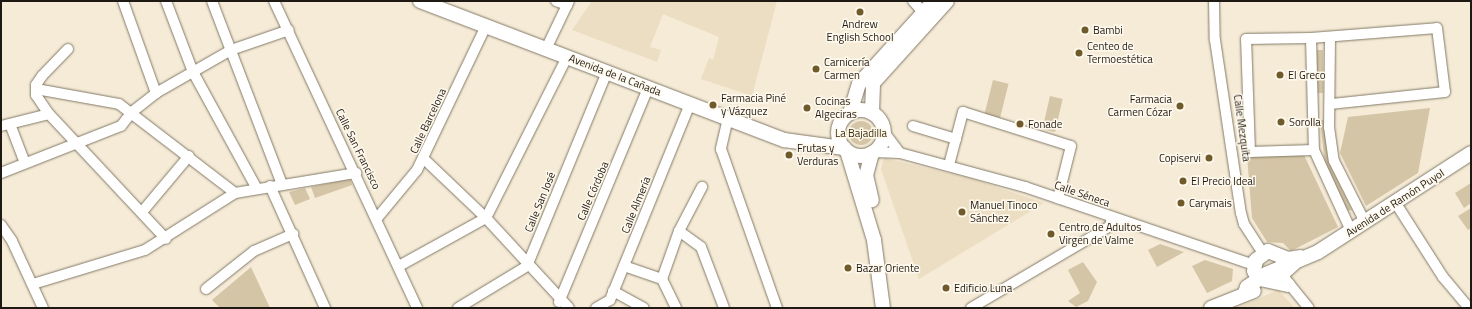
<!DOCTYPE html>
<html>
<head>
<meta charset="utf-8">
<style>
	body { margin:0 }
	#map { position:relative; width:1472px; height:309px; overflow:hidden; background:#f5ebd7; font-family:"Titillium Web",sans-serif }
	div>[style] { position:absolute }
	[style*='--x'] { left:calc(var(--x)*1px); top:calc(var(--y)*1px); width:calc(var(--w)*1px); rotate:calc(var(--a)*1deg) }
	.built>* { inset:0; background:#ebdec2 }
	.green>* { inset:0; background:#d4c5a6; transform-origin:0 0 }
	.round { border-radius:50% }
	.roads { filter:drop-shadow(0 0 1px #827966) drop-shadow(0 0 1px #827966) }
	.street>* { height:10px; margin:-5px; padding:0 5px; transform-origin:5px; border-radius:5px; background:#fff }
	.secondary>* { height:14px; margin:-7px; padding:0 7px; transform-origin:7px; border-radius:7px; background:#fff }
	.secondary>.ring { margin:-7px; padding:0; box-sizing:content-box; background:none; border:14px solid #fff; border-radius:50% }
	.dots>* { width:11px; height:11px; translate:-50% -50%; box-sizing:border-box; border:2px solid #fff9ed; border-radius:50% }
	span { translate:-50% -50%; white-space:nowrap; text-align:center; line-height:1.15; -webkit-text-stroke:3px #fff9ed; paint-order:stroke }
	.poi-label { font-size:11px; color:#1e1a13 }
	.left { translate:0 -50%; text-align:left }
	.right { translate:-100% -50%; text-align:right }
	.street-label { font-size:11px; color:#1e1a13 }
	.park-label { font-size:11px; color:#3d2f0c }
	.frame { position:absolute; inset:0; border:2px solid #1e1a13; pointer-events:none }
</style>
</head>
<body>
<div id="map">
	<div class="built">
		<i style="clip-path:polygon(592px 1px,777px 1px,752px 96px,701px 79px,709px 58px,713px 60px,719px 37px,663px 14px,650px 47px,661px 50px,657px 62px,572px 30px)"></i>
		<i style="clip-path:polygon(884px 158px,970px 178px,1044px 203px,919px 279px,881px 169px)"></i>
		<i style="clip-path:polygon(1278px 290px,1295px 308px,1237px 308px)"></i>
	</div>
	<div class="green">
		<i style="left:1317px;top:50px;width:6px;height:43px"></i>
		<i style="left:993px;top:80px;width:16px;height:35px;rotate:14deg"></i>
		<i style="left:1050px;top:96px;width:13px;height:34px;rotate:13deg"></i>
		<i style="clip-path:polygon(1430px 108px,1418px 173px,1366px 206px,1340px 153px,1348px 117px)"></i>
		<i style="clip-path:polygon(1320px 120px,1325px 120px,1329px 162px,1352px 210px,1346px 211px,1325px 165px)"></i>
		<i class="round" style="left:849px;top:121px;width:24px;height:24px"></i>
		<i style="clip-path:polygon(1304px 155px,1338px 227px,1291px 251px,1283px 243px,1267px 242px,1252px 218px,1247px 156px)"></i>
		<i style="clip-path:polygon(350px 179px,352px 185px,315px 198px,311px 187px)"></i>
		<i style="clip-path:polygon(1471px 183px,1471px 203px,1464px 208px,1455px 193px)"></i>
		<i style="clip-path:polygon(305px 188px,310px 199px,295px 205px,289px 192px)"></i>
		<i style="clip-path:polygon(1471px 208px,1471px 228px,1468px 230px,1458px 216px)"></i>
		<i style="clip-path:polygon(1160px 244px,1184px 252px,1157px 267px,1148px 250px)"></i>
		<i style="clip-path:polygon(1205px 260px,1233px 269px,1232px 281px,1207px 293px,1192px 266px)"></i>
		<i style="clip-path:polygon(1083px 262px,1097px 282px,1088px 301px,1076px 307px,1068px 301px,1080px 293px,1068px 270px)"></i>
		<i style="clip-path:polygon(251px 267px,270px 308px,220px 308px,212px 300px)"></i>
	</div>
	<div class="roads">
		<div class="street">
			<i style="--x:123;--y:1;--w:98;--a:70.3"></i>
			<i style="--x:166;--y:1;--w:76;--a:69.2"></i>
			<i style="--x:193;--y:72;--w:133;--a:61.3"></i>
			<i style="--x:212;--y:1;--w:196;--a:69.1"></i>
			<i style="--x:274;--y:1;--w:339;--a:65"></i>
			<i style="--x:556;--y:1;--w:12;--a:20"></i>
			<i style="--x:913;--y:1;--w:15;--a:48"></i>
			<i style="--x:1214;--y:1;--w:39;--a:89"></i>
			<i style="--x:1215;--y:40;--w:175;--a:81.5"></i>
			<i style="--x:1241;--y:213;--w:11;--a:75"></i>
			<i style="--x:1244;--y:224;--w:35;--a:57"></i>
			<i style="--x:1330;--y:37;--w:90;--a:90.6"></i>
			<i style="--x:1329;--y:127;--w:34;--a:82"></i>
			<i style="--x:1334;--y:161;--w:68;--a:63.1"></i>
			<i style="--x:1311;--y:38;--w:112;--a:88.5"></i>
			<i style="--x:1314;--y:150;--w:89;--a:65.4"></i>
			<i style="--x:68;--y:49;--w:37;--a:134"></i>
			<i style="--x:42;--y:76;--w:11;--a:124"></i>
			<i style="--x:36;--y:85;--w:10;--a:90"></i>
			<i style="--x:36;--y:95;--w:23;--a:56"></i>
			<i style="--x:49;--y:114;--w:171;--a:46.9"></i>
			<i style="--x:546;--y:49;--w:53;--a:-64.4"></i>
			<i style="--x:36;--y:89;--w:84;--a:10.2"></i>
			<i style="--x:119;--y:104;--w:146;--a:37.5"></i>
			<i style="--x:728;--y:118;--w:32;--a:103"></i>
			<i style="--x:721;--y:149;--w:169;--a:70.6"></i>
			<i style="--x:10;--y:124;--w:42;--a:69"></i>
			<i style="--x:1;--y:126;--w:49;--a:-14"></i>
			<i style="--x:913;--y:126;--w:45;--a:16.8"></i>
			<i style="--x:884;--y:132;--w:26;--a:53"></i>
			<i style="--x:1314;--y:150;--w:64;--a:178.2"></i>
			<i style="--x:1250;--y:152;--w:113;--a:-92"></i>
			<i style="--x:1246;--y:39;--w:65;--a:-0.9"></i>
			<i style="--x:1311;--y:38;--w:126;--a:-4.5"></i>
			<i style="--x:1437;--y:28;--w:64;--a:82.9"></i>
			<i style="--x:1445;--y:92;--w:116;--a:174"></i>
			<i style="--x:874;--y:152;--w:26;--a:2"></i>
			<i style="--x:900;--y:153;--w:130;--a:15.2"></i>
			<i style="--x:1025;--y:187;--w:242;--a:18.8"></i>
			<i style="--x:423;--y:158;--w:87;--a:43.6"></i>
			<i style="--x:486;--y:218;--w:122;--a:47.3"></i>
			<i style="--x:949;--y:165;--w:55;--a:-75.2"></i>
			<i style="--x:963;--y:112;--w:113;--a:17.5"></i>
			<i style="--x:1071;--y:146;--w:54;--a:104"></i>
			<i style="--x:1;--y:173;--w:129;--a:-21.4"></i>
			<i style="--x:121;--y:126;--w:18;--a:-52"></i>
			<i style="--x:132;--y:112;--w:31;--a:-38"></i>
			<i style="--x:156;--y:93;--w:86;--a:-29.8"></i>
			<i style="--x:231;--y:50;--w:61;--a:-19"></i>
			<i style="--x:270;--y:186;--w:134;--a:65.7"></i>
			<i style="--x:1395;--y:202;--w:89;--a:57.4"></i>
			<i style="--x:1443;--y:277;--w:40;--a:50"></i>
			<i style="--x:142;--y:212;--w:73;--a:-50"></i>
			<i style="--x:378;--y:217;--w:61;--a:-50.3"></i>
			<i style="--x:417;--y:170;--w:160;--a:-64.4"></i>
			<i style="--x:1;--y:225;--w:19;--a:55"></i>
			<i style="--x:12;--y:241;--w:74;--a:65.2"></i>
			<i style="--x:679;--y:231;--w:27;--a:36"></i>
			<i style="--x:701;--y:247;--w:65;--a:69.3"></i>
			<i style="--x:1295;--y:265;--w:15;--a:138"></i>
			<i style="--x:1284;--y:275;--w:5;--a:68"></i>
			<i style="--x:1286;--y:280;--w:36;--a:51"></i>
			<i style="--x:399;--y:266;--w:99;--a:-28.9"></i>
			<i style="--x:486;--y:218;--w:180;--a:-63.3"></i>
			<i style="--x:624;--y:266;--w:40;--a:18.9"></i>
			<i style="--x:662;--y:279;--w:32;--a:64"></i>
			<i style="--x:662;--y:279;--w:51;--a:-70.5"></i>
			<i style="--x:679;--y:231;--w:50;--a:-62.4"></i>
			<i style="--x:33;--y:284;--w:117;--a:-16.9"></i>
			<i style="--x:145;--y:250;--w:107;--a:-32.3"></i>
			<i style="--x:235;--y:193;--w:123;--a:-9.4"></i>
			<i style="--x:206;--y:289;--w:61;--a:-38.4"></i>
			<i style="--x:254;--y:251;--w:43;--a:-23.6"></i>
			<i style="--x:613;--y:291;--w:35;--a:29"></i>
			<i style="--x:559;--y:302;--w:232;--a:-67.4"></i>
			<i style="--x:458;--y:308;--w:81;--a:-31.3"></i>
			<i style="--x:527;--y:266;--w:210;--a:-67.6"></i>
			<i style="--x:596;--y:308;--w:16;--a:-30"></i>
			<i style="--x:610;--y:300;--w:212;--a:-67.8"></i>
			<i style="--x:971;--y:308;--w:161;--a:-30.5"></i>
			<i style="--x:1110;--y:226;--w:9;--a:-77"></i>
		</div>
		<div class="secondary">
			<i style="--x:420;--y:1;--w:390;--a:20.9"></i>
			<i style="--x:784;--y:140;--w:61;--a:7.6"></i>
			<i class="ring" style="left:838px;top:110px;width:32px;height:32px"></i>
			<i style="--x:850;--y:113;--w:30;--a:-73"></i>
			<i style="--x:859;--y:84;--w:112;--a:-47.9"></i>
			<i style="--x:872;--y:113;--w:30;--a:-88"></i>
			<i style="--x:873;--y:83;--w:110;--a:-47.9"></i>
			<i style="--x:847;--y:151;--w:93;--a:73.1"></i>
			<i style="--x:874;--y:240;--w:69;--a:82.5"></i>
			<i style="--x:872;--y:153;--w:23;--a:105"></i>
			<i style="--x:866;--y:175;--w:26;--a:77"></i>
			<i style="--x:1288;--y:285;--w:30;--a:-168"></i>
			<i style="--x:1259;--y:279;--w:9;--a:-122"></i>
			<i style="--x:1254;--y:271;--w:11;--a:-80"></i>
			<i style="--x:1256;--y:260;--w:15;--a:-37"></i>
			<i style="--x:1268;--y:251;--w:22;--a:22"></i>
			<i style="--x:1288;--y:259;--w:12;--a:-9"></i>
			<i style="--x:1245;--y:293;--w:6;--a:-72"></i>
			<i style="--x:1247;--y:287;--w:23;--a:-34"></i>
			<i style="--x:1266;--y:274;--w:56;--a:-22.9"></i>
			<i style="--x:1318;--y:252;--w:182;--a:-32.9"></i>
			<i style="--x:1211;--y:308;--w:46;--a:-21.6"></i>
		</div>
	</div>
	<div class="dots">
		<i style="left:860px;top:12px;background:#6f5a29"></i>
		<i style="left:1085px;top:30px;background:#6f5a29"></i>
		<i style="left:1079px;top:53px;background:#6f5a29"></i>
		<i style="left:816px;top:69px;background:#6f5a29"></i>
		<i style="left:1280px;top:75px;background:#6f5a29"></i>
		<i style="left:713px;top:105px;background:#6f5a29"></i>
		<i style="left:1180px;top:106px;background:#6f5a29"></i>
		<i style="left:807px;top:108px;background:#6f5a29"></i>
		<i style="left:1281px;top:122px;background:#6f5a29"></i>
		<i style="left:1020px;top:124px;background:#6f5a29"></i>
		<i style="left:789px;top:155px;background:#6f5a29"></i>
		<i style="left:1209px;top:158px;background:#6f5a29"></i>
		<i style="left:1183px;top:181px;background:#6f5a29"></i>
		<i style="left:1181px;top:203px;background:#6f5a29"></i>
		<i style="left:962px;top:212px;background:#6f5a29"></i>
		<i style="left:1051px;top:234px;background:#6f5a29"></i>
		<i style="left:848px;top:268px;background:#6f5a29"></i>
		<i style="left:946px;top:288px;background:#6f5a29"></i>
	</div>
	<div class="poi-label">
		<span style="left:860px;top:31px">Andrew<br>English School</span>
		<span class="left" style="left:1093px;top:30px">Bambi</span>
		<span class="left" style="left:1087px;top:53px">Centeo de<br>Termoestética</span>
		<span class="left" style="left:824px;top:69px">Carnicería<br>Carmen</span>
		<span class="left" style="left:1288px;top:75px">El Greco</span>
		<span class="left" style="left:721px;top:105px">Farmacia Piné<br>y Vázquez</span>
		<span class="right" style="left:1172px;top:106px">Farmacia<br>Carmen Cózar</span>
		<span class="left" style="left:815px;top:108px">Cocinas<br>Algeciras</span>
		<span class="left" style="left:1289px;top:122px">Sorolla</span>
		<span class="left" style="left:1028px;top:124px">Fonade</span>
		<span class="left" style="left:797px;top:155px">Frutas y<br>Verduras</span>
		<span class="right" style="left:1201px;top:158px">Copiservi</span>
		<span class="left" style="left:1191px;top:181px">El Precio Ideal</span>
		<span class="left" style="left:1189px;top:203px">Carymais</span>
		<span class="left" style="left:970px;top:212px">Manuel Tinoco<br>Sánchez</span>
		<span class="left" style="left:1059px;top:234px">Centro de Adultos<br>Virgen de Valme</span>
		<span class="left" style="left:856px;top:268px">Bazar Oriente</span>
		<span class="left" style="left:954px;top:288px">Edificio Luna</span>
	</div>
	<div class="street-label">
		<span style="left:615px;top:75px;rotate:21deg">Avenida de la Cañada</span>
		<span style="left:428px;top:121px;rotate:-65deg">Calle Barcelona</span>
		<span style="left:1242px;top:128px;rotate:82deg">Calle Mezquita</span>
		<span style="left:358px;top:149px;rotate:64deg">Calle San Francisco</span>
		<span style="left:593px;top:191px;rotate:-67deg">Calle Córdoba</span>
		<span style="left:1082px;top:194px;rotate:19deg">Calle Séneca</span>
		<span style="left:540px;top:202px;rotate:-68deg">Calle San José</span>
		<span style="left:1395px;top:203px;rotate:-33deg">Avenida de Ramón Puyol</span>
		<span style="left:636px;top:205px;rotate:-68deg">Calle Almería</span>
	</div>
	<div class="park-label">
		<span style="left:861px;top:133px">La Bajadilla</span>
	</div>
	<div class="frame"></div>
</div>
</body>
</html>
